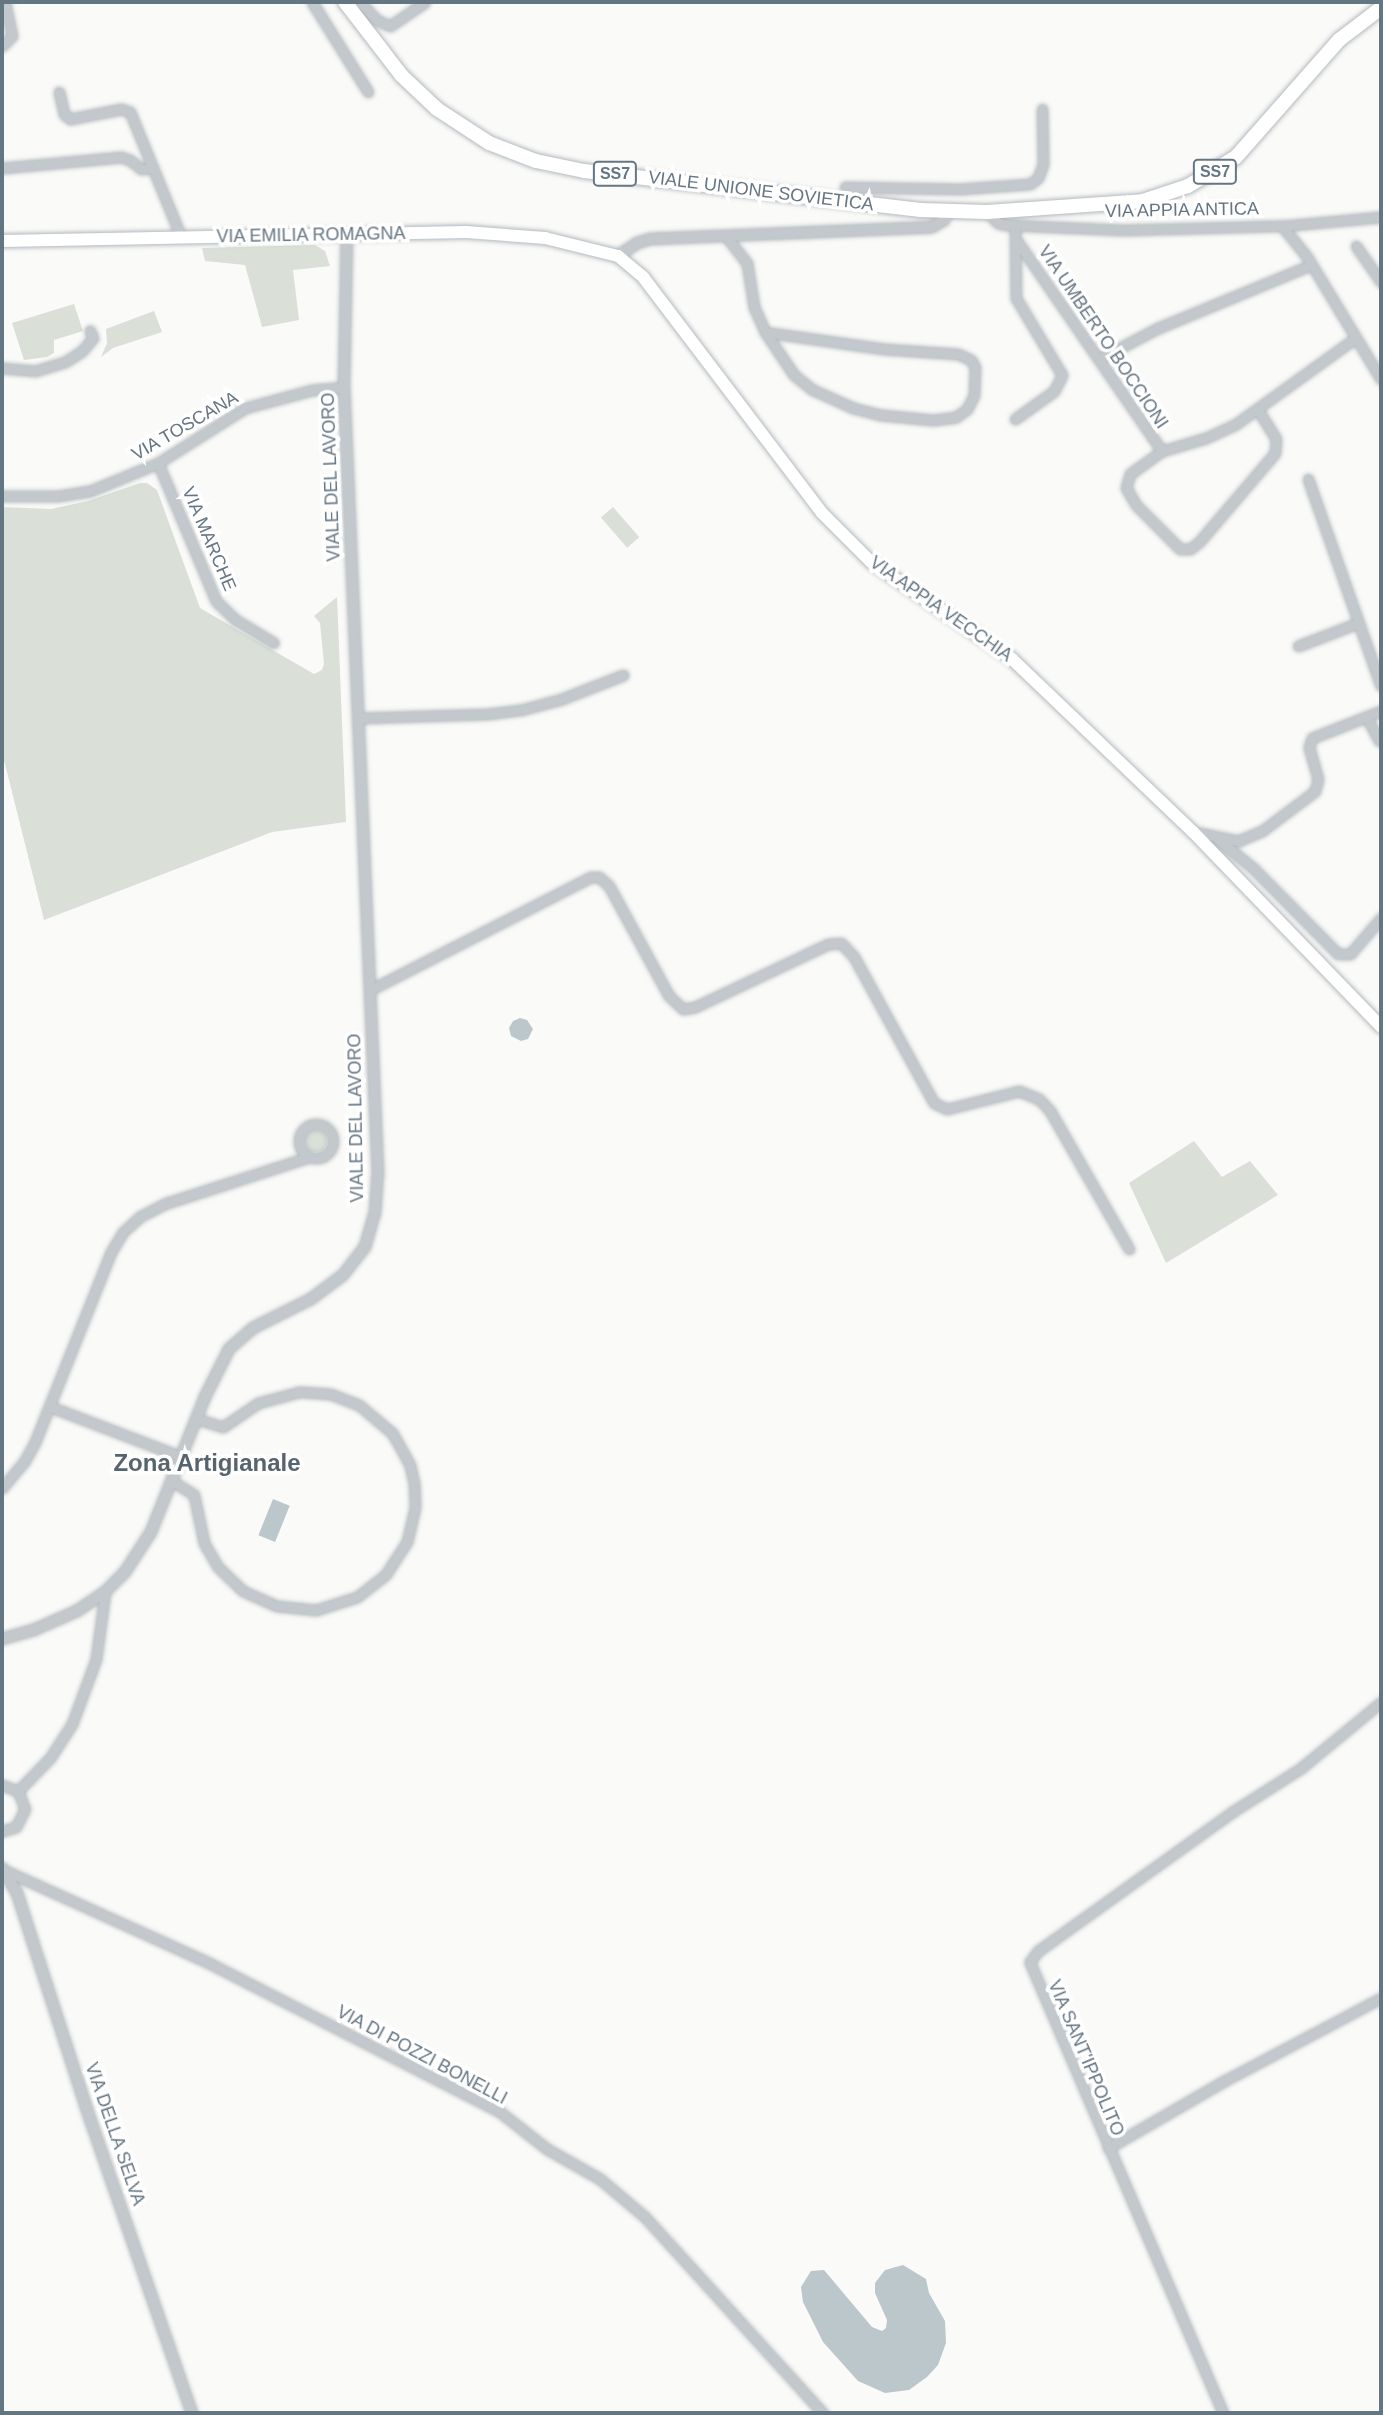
<!DOCTYPE html>
<html>
<head>
<meta charset="utf-8">
<style>
	body { margin:0 }
	#map { position:relative; width:1383px; height:2415px; overflow:hidden; background:#fafaf8; font-family:Helvetica,sans-serif }
	div>[style] { position:absolute }
	[style*='--x'] { left:calc(var(--x)*1px); top:calc(var(--y)*1px); width:calc(var(--w)*1px); rotate:calc(var(--a)*1deg) }
	.green>* { inset:0; background:#dadfd7; transform-origin:0 0 }
	.round { border-radius:50% }
	.water>* { inset:0; background:#bbc7cb; transform-origin:0 0 }
	.roads { filter:drop-shadow(0 0 2px #b3babf) drop-shadow(0 0 2px #b3babf) }
	.minor>* { height:9px; margin:-4.5px; padding:0 4.5px; transform-origin:4.5px; border-radius:4.5px; background:#c3c8cc }
	.minor>.ring { margin:-4.5px; padding:0; box-sizing:content-box; background:none; border:9px solid #c3c8cc; border-radius:50% }
	.tertiary>* { height:10px; margin:-5px; padding:0 5px; transform-origin:5px; border-radius:5px; background:#c3c8cc }
	.secondary>* { height:12px; margin:-6px; padding:0 6px; transform-origin:6px; border-radius:6px; background:#fff }
	.primary>* { height:14px; margin:-7px; padding:0 7px; transform-origin:7px; border-radius:7px; background:#fff }
	span { translate:-50% -50%; white-space:nowrap; text-align:center; line-height:1.15; -webkit-text-stroke:7px #fff; paint-order:stroke }
	.shield-label span { padding:2px 5px; background:#fff; border:2px solid; border-radius:5px; -webkit-text-stroke-width:0 }
	.shield-label { font-size:16px; color:#657683; font-weight:700 }
	.street-label { font-size:18px; color:#657683 }
	.district-label { font-size:24px; color:#57646e; font-weight:700 }
	.frame { position:absolute; inset:0; border:4px solid #657683; pointer-events:none }
</style>
</head>
<body>
<div id="map">
	<div class="green">
		<i style="clip-path:polygon(315px 245px,325px 251px,330px 266px,293px 270px,299px 320px,262px 327px,245px 265px,205px 261px,202px 248px)"></i>
		<i style="clip-path:polygon(74px 304px,83px 331px,54px 340px,54px 353px,47px 357px,24px 360px,12px 323px)"></i>
		<i style="clip-path:polygon(154px 311px,162px 332px,113px 348px,101px 357px,107px 343px,106px 329px)"></i>
		<i style="clip-path:polygon(140px 483px,147px 483px,157px 490px,200px 608px,314px 674px,322px 670px,324px 664px,320px 623px,314px 616px,337px 597px,346px 822px,272px 832px,44px 920px,2px 752px,2px 507px,51px 509px,88px 501px)"></i>
		<i style="left:613px;top:507px;width:40px;height:16px;rotate:49deg"></i>
		<i class="round" style="left:305px;top:1130px;width:22px;height:22px"></i>
		<i style="clip-path:polygon(1194px 1141px,1222px 1177px,1250px 1161px,1278px 1195px,1166px 1263px,1129px 1183px)"></i>
	</div>
	<div class="water">
		<i style="clip-path:polygon(520px 1018px,527px 1020px,533px 1029px,528px 1039px,521px 1041px,511px 1036px,509px 1028px,513px 1021px)"></i>
		<i style="left:273px;top:1499px;width:18px;height:39px;rotate:22deg"></i>
		<i style="clip-path:polygon(903px 2265px,926px 2279px,929px 2293px,945px 2321px,946px 2343px,938px 2365px,927px 2377px,909px 2390px,885px 2393px,858px 2381px,823px 2342px,803px 2302px,801px 2287px,811px 2271px,824px 2270px,872px 2327px,882px 2331px,886px 2328px,887px 2320px,875px 2293px,875px 2283px,885px 2270px)"></i>
	</div>
	<div class="roads">
		<div class="minor">
			<i style="--x:312;--y:2;--w:106;--a:58.1"></i>
			<i style="--x:360;--y:2;--w:25;--a:47"></i>
			<i style="--x:377;--y:20;--w:14;--a:25"></i>
			<i style="--x:390;--y:26;--w:42;--a:-34.4"></i>
			<i style="--x:2;--y:46;--w:14;--a:-45"></i>
			<i style="--x:12;--y:36;--w:35;--a:-102"></i>
			<i style="--x:59;--y:92;--w:23;--a:77"></i>
			<i style="--x:64;--y:114;--w:8;--a:40"></i>
			<i style="--x:70;--y:119;--w:52;--a:-11.1"></i>
			<i style="--x:121;--y:109;--w:9;--a:18"></i>
			<i style="--x:130;--y:112;--w:135;--a:67.8"></i>
			<i style="--x:2;--y:168;--w:120;--a:-5.3"></i>
			<i style="--x:121;--y:157;--w:9;--a:18"></i>
			<i style="--x:130;--y:160;--w:14;--a:39"></i>
			<i style="--x:141;--y:169;--w:12;--a:-5"></i>
			<i style="--x:845;--y:187;--w:115;--a:1"></i>
			<i style="--x:960;--y:189;--w:70;--a:-4.1"></i>
			<i style="--x:1030;--y:184;--w:10;--a:-37"></i>
			<i style="--x:1038;--y:178;--w:15;--a:-70"></i>
			<i style="--x:1043;--y:164;--w:55;--a:-91"></i>
			<i style="--x:987;--y:212;--w:16;--a:45"></i>
			<i style="--x:998;--y:223;--w:9;--a:13"></i>
			<i style="--x:1007;--y:225;--w:117;--a:2.4"></i>
			<i style="--x:1124;--y:230;--w:158;--a:-1.5"></i>
			<i style="--x:1282;--y:226;--w:99;--a:-5.2"></i>
			<i style="--x:1282;--y:226;--w:40;--a:51"></i>
			<i style="--x:1307;--y:257;--w:143;--a:58.8"></i>
			<i style="--x:725;--y:235;--w:36;--a:52"></i>
			<i style="--x:747;--y:263;--w:45;--a:81"></i>
			<i style="--x:754;--y:307;--w:27;--a:66"></i>
			<i style="--x:765;--y:332;--w:52;--a:56"></i>
			<i style="--x:794;--y:375;--w:22;--a:39"></i>
			<i style="--x:811;--y:389;--w:46;--a:24.3"></i>
			<i style="--x:853;--y:408;--w:29;--a:14"></i>
			<i style="--x:881;--y:415;--w:52;--a:5.5"></i>
			<i style="--x:933;--y:420;--w:23;--a:-7"></i>
			<i style="--x:956;--y:417;--w:14;--a:-36"></i>
			<i style="--x:967;--y:409;--w:16;--a:-63"></i>
			<i style="--x:974;--y:395;--w:28;--a:-88"></i>
			<i style="--x:975;--y:367;--w:8;--a:-120"></i>
			<i style="--x:971;--y:360;--w:14;--a:-155"></i>
			<i style="--x:958;--y:354;--w:74;--a:-176.1"></i>
			<i style="--x:884;--y:349;--w:120;--a:-171.9"></i>
			<i style="--x:1017;--y:241;--w:255;--a:55.4"></i>
			<i style="--x:1356;--y:246;--w:44;--a:55.2"></i>
			<i style="--x:1099;--y:359;--w:67;--a:-27.7"></i>
			<i style="--x:1158;--y:328;--w:165;--a:-22.4"></i>
			<i style="--x:2;--y:368;--w:33;--a:5"></i>
			<i style="--x:35;--y:371;--w:31;--a:-17"></i>
			<i style="--x:65;--y:362;--w:20;--a:-33"></i>
			<i style="--x:82;--y:351;--w:17;--a:-50"></i>
			<i style="--x:93;--y:338;--w:8;--a:-113"></i>
			<i style="--x:1258;--y:410;--w:34;--a:58"></i>
			<i style="--x:1276;--y:439;--w:14;--a:94"></i>
			<i style="--x:1275;--y:453;--w:117;--a:130.5"></i>
			<i style="--x:1199;--y:542;--w:11;--a:142"></i>
			<i style="--x:1190;--y:549;--w:10;--a:180"></i>
			<i style="--x:1180;--y:549;--w:62;--a:-135"></i>
			<i style="--x:1136;--y:505;--w:20;--a:-120"></i>
			<i style="--x:1126;--y:488;--w:15;--a:-74"></i>
			<i style="--x:1130;--y:474;--w:39;--a:-36"></i>
			<i style="--x:1162;--y:451;--w:46;--a:-16.5"></i>
			<i style="--x:1206;--y:438;--w:33;--a:-25"></i>
			<i style="--x:1236;--y:424;--w:145;--a:-35.8"></i>
			<i style="--x:1015;--y:419;--w:48;--a:-35.7"></i>
			<i style="--x:1054;--y:391;--w:18;--a:-63"></i>
			<i style="--x:1062;--y:375;--w:90;--a:-120.9"></i>
			<i style="--x:1016;--y:298;--w:73;--a:-90.8"></i>
			<i style="--x:158;--y:463;--w:150;--a:67.2"></i>
			<i style="--x:216;--y:601;--w:28;--a:44"></i>
			<i style="--x:236;--y:620;--w:44;--a:31.2"></i>
			<i style="--x:1308;--y:479;--w:219;--a:70.6"></i>
			<i style="--x:2;--y:496;--w:56;--a:0"></i>
			<i style="--x:58;--y:496;--w:32;--a:-9"></i>
			<i style="--x:90;--y:491;--w:74;--a:-22.4"></i>
			<i style="--x:158;--y:463;--w:103;--a:-32.3"></i>
			<i style="--x:245;--y:408;--w:69;--a:-15"></i>
			<i style="--x:312;--y:390;--w:32;--a:-5"></i>
			<i style="--x:1298;--y:646;--w:64;--a:-21"></i>
			<i style="--x:360;--y:718;--w:127;--a:-1.8"></i>
			<i style="--x:487;--y:714;--w:34;--a:-7"></i>
			<i style="--x:521;--y:710;--w:39;--a:-15"></i>
			<i style="--x:559;--y:700;--w:69;--a:-21.3"></i>
			<i style="--x:1367;--y:718;--w:26;--a:62"></i>
			<i style="--x:1195;--y:832;--w:44;--a:11.8"></i>
			<i style="--x:1238;--y:841;--w:26;--a:-23"></i>
			<i style="--x:1262;--y:831;--w:66;--a:-37"></i>
			<i style="--x:1315;--y:791;--w:12;--a:-76"></i>
			<i style="--x:1318;--y:779;--w:33;--a:-106"></i>
			<i style="--x:1309;--y:747;--w:9;--a:-72"></i>
			<i style="--x:1312;--y:738;--w:74;--a:-21.4"></i>
			<i style="--x:1219;--y:840;--w:44;--a:39.5"></i>
			<i style="--x:1253;--y:868;--w:121;--a:45.3"></i>
			<i style="--x:1338;--y:954;--w:12;--a:0"></i>
			<i style="--x:1350;--y:954;--w:48;--a:-49.3"></i>
			<i style="--x:370;--y:990;--w:248;--a:-27.1"></i>
			<i style="--x:591;--y:877;--w:8;--a:0"></i>
			<i style="--x:599;--y:877;--w:13;--a:42"></i>
			<i style="--x:609;--y:886;--w:125;--a:61.4"></i>
			<i style="--x:669;--y:996;--w:19;--a:43"></i>
			<i style="--x:683;--y:1009;--w:12;--a:-9"></i>
			<i style="--x:695;--y:1007;--w:147;--a:-25.3"></i>
			<i style="--x:828;--y:944;--w:13;--a:-4"></i>
			<i style="--x:841;--y:943;--w:19;--a:47"></i>
			<i style="--x:854;--y:957;--w:166;--a:61.3"></i>
			<i style="--x:934;--y:1103;--w:14;--a:25"></i>
			<i style="--x:947;--y:1109;--w:74;--a:-14"></i>
			<i style="--x:1019;--y:1091;--w:22;--a:22"></i>
			<i style="--x:1039;--y:1099;--w:16;--a:47"></i>
			<i style="--x:1050;--y:1111;--w:159;--a:60.2"></i>
			<i class="ring" style="left:299px;top:1124px;width:25px;height:25px"></i>
			<i style="--x:51;--y:1407;--w:140;--a:20.9"></i>
			<i style="--x:172;--y:1481;--w:26;--a:32"></i>
			<i style="--x:194;--y:1495;--w:49;--a:78.2"></i>
			<i style="--x:204;--y:1543;--w:28;--a:60"></i>
			<i style="--x:218;--y:1567;--w:35;--a:44"></i>
			<i style="--x:243;--y:1591;--w:37;--a:24"></i>
			<i style="--x:277;--y:1606;--w:39;--a:6"></i>
			<i style="--x:316;--y:1610;--w:43;--a:-17.6"></i>
			<i style="--x:357;--y:1597;--w:37;--a:-38"></i>
			<i style="--x:386;--y:1574;--w:38;--a:-57"></i>
			<i style="--x:407;--y:1542;--w:36;--a:-77"></i>
			<i style="--x:415;--y:1507;--w:24;--a:-92"></i>
			<i style="--x:414;--y:1483;--w:18;--a:-103"></i>
			<i style="--x:410;--y:1465;--w:37;--a:-119"></i>
			<i style="--x:392;--y:1433;--w:43;--a:-139.7"></i>
			<i style="--x:359;--y:1405;--w:30;--a:-159"></i>
			<i style="--x:331;--y:1394;--w:32;--a:-176"></i>
			<i style="--x:299;--y:1392;--w:42;--a:165"></i>
			<i style="--x:258;--y:1403;--w:42;--a:145.6"></i>
			<i style="--x:223;--y:1427;--w:28;--a:-163"></i>
			<i style="--x:2;--y:1488;--w:34;--a:-50"></i>
			<i style="--x:24;--y:1462;--w:23;--a:-61"></i>
			<i style="--x:35;--y:1442;--w:205;--a:-68.2"></i>
			<i style="--x:111;--y:1252;--w:23;--a:-59"></i>
			<i style="--x:123;--y:1232;--w:24;--a:-42"></i>
			<i style="--x:141;--y:1216;--w:29;--a:-27"></i>
			<i style="--x:167;--y:1203;--w:149;--a:-17.9"></i>
			<i style="--x:2;--y:1785;--w:17;--a:21"></i>
			<i style="--x:18;--y:1791;--w:19;--a:69"></i>
			<i style="--x:25;--y:1809;--w:20;--a:117"></i>
			<i style="--x:16;--y:1827;--w:15;--a:164"></i>
			<i style="--x:18;--y:1791;--w:46;--a:-45.9"></i>
			<i style="--x:50;--y:1758;--w:40;--a:-57.1"></i>
			<i style="--x:72;--y:1724;--w:69;--a:-69.7"></i>
			<i style="--x:96;--y:1659;--w:68;--a:-82.3"></i>
			<i style="--x:4;--y:1870;--w:225;--a:24.4"></i>
			<i style="--x:209;--y:1963;--w:327;--a:27.1"></i>
			<i style="--x:500;--y:2112;--w:60;--a:38.2"></i>
			<i style="--x:547;--y:2149;--w:61;--a:29.5"></i>
			<i style="--x:600;--y:2179;--w:59;--a:40.2"></i>
			<i style="--x:645;--y:2217;--w:265;--a:47.8"></i>
			<i style="--x:1108;--y:2148;--w:134;--a:-30"></i>
			<i style="--x:1224;--y:2081;--w:178;--a:-27.9"></i>
			<i style="--x:1223;--y:2413;--w:491;--a:-113.2"></i>
			<i style="--x:1030;--y:1962;--w:14;--a:-54"></i>
			<i style="--x:1038;--y:1951;--w:239;--a:-35.6"></i>
			<i style="--x:1232;--y:1812;--w:82;--a:-32.5"></i>
			<i style="--x:1301;--y:1768;--w:104;--a:-39.5"></i>
		</div>
		<div class="tertiary">
			<i style="--x:618;--y:256;--w:23;--a:-34"></i>
			<i style="--x:637;--y:243;--w:14;--a:-17"></i>
			<i style="--x:650;--y:239;--w:282;--a:-2.4"></i>
			<i style="--x:932;--y:227;--w:14;--a:-30"></i>
			<i style="--x:944;--y:220;--w:9;--a:-69"></i>
			<i style="--x:2;--y:1639;--w:35;--a:-16"></i>
			<i style="--x:36;--y:1629;--w:45;--a:-23.7"></i>
			<i style="--x:77;--y:1611;--w:34;--a:-34"></i>
			<i style="--x:105;--y:1592;--w:28;--a:-45"></i>
			<i style="--x:125;--y:1572;--w:48;--a:-57"></i>
			<i style="--x:151;--y:1532;--w:145;--a:-68.2"></i>
			<i style="--x:205;--y:1397;--w:54;--a:-63.4"></i>
			<i style="--x:229;--y:1349;--w:32;--a:-41"></i>
			<i style="--x:253;--y:1328;--w:65;--a:-26.6"></i>
			<i style="--x:311;--y:1299;--w:40;--a:-37"></i>
			<i style="--x:343;--y:1275;--w:36;--a:-52"></i>
			<i style="--x:365;--y:1247;--w:35;--a:-74"></i>
			<i style="--x:375;--y:1213;--w:39;--a:-86"></i>
			<i style="--x:378;--y:1174;--w:788;--a:-92.47"></i>
			<i style="--x:344;--y:387;--w:153;--a:-88.9"></i>
			<i style="--x:2;--y:1868;--w:29;--a:59"></i>
			<i style="--x:17;--y:1893;--w:225;--a:72.1"></i>
			<i style="--x:86;--y:2107;--w:324;--a:70.9"></i>
		</div>
		<div class="secondary">
			<i style="--x:2;--y:241;--w:464;--a:-1.1"></i>
			<i style="--x:466;--y:232;--w:79;--a:4.3"></i>
			<i style="--x:545;--y:238;--w:75;--a:13.9"></i>
			<i style="--x:618;--y:256;--w:33;--a:40"></i>
			<i style="--x:643;--y:277;--w:296;--a:52.8"></i>
			<i style="--x:822;--y:513;--w:69;--a:45"></i>
			<i style="--x:871;--y:562;--w:171;--a:34.5"></i>
			<i style="--x:1012;--y:659;--w:250;--a:43.7"></i>
			<i style="--x:1193;--y:832;--w:271;--a:46"></i>
		</div>
		<div class="primary">
			<i style="--x:345;--y:2;--w:93;--a:52.4"></i>
			<i style="--x:402;--y:76;--w:48;--a:43.3"></i>
			<i style="--x:437;--y:109;--w:62;--a:33.2"></i>
			<i style="--x:489;--y:143;--w:50;--a:21"></i>
			<i style="--x:536;--y:161;--w:49;--a:11.8"></i>
			<i style="--x:584;--y:171;--w:339;--a:6.6"></i>
			<i style="--x:921;--y:210;--w:66;--a:1.7"></i>
			<i style="--x:987;--y:212;--w:156;--a:-4"></i>
			<i style="--x:1143;--y:201;--w:47;--a:-18.4"></i>
			<i style="--x:1188;--y:186;--w:56;--a:-31.1"></i>
			<i style="--x:1236;--y:157;--w:156;--a:-48.6"></i>
			<i style="--x:1339;--y:40;--w:53;--a:-37.3"></i>
		</div>
	</div>
	<div class="shield-label">
		<span style="left:1215px;top:172px">SS7</span>
		<span style="left:615px;top:174px">SS7</span>
	</div>
	<div class="street-label">
		<span style="left:761px;top:191px;rotate:7deg">VIALE UNIONE SOVIETICA</span>
		<span style="left:1182px;top:210px;rotate:-1deg">VIA APPIA ANTICA</span>
		<span style="left:311px;top:235px;rotate:-1deg">VIA EMILIA ROMAGNA</span>
		<span style="left:1103px;top:337px;rotate:56deg">VIA UMBERTO BOCCIONI</span>
		<span style="left:185px;top:426px;rotate:-30deg">VIA TOSCANA</span>
		<span style="left:331px;top:477px;rotate:-92deg">VIALE DEL LAVORO</span>
		<span style="left:209px;top:539px;rotate:67deg">VIA MARCHE</span>
		<span style="left:941px;top:609px;rotate:35deg">VIA APPIA VECCHIA</span>
		<span style="left:356px;top:1118px;rotate:-91deg">VIALE DEL LAVORO</span>
		<span style="left:422px;top:2055px;rotate:28deg">VIA DI POZZI BONELLI</span>
		<span style="left:1086px;top:2058px;rotate:67deg">VIA SANT'IPPOLITO</span>
		<span style="left:115px;top:2134px;rotate:71deg">VIA DELLA SELVA</span>
	</div>
	<div class="district-label">
		<span style="left:207px;top:1463px">Zona Artigianale</span>
	</div>
	<div class="frame"></div>
</div>
</body>
</html>
